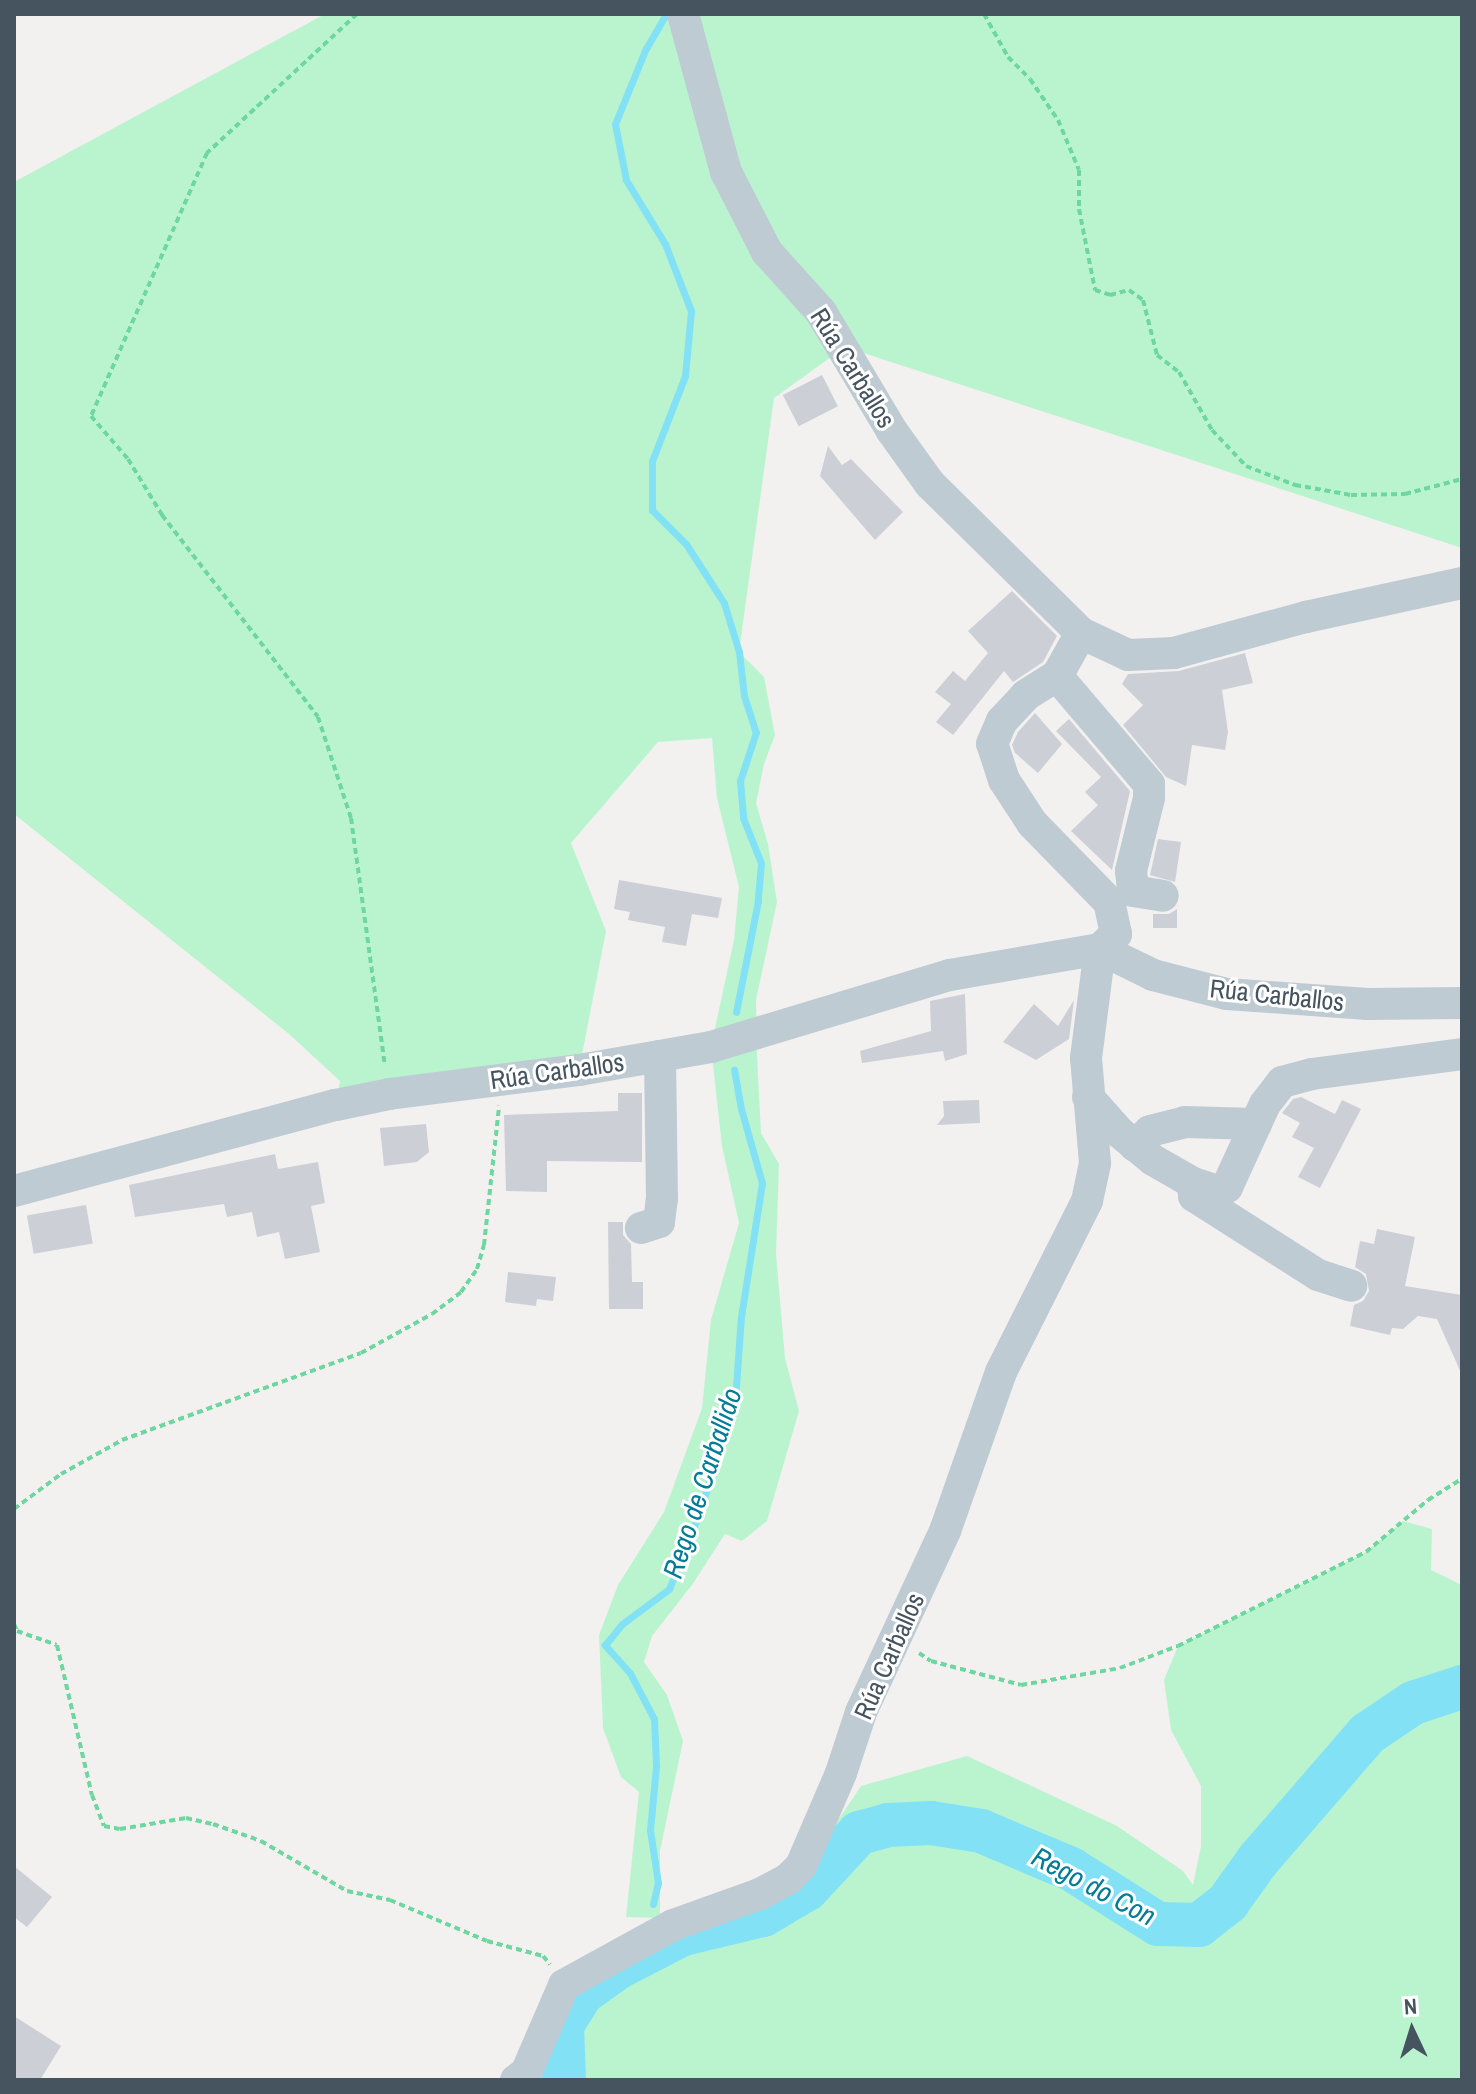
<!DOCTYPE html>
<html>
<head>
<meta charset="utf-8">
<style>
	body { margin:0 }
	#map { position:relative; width:1476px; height:2094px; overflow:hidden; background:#f3f0f0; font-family:"Archivo Narrow",sans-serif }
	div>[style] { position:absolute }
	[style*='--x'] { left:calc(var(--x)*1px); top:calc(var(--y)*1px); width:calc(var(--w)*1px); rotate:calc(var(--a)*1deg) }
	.green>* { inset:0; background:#baf4cf }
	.stream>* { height:7px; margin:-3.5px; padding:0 3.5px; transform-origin:3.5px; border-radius:3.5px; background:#83e1f6 }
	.river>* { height:44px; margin:-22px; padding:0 22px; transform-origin:22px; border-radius:22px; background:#83e1f6 }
	.building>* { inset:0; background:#cccfd6; transform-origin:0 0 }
	.path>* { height:4px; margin-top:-2px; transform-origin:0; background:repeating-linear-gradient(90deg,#6ed7a0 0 6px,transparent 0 10px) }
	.minor>* { height:32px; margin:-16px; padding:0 16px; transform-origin:16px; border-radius:16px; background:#bfcbd3 }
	span { translate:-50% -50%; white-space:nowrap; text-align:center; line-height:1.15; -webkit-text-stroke:6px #fff; paint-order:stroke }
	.street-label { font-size:26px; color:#465460 }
	.water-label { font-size:28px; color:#037c97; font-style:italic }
	.frame { position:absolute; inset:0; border:16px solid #465460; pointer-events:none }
	.north { position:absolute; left:1372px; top:1990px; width:80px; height:80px; -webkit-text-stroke:6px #fff; paint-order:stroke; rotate:356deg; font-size:22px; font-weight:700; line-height:32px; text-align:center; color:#465460 }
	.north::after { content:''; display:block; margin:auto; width:28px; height:36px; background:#465460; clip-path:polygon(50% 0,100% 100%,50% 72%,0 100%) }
</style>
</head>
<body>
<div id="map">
	<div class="green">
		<i style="clip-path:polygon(325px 14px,1462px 14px,1462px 548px,845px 347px,774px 398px,739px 652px,764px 677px,775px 735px,764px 764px,756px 803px,768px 844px,777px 902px,756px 1000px,757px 1055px,761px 1133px,779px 1164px,776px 1254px,785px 1358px,799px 1411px,767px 1521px,742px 1541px,725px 1534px,692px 1585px,652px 1636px,644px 1662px,667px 1695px,683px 1741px,660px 1851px,660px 1918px,626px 1917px,639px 1792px,621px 1777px,603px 1728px,599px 1635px,618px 1585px,664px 1512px,702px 1408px,711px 1320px,739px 1223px,722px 1146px,711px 1047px,734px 940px,739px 887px,717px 798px,712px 738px,658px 742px,571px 843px,606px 931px,579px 1070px,336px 1105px,340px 1081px,289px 1034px,14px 814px,14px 182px)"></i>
		<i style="clip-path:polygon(1403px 1521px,1432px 1529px,1431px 1570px,1462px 1585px,1462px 2080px,530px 2080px,573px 1992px,618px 1963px,792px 1889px,861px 1786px,967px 1756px,1117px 1826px,1183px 1871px,1193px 1885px,1201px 1846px,1201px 1786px,1171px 1730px,1164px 1680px,1178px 1646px,1366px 1552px)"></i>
	</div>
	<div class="stream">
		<i style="--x:666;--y:14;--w:39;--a:120"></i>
		<i style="--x:646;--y:48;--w:82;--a:112.2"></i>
		<i style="--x:615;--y:124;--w:57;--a:78.9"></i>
		<i style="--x:626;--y:180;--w:75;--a:58.6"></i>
		<i style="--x:665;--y:244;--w:72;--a:68.8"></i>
		<i style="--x:691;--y:311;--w:65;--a:95.3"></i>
		<i style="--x:685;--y:376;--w:91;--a:111.2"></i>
		<i style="--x:652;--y:461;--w:49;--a:90"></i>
		<i style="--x:652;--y:510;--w:48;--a:45"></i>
		<i style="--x:686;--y:544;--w:70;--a:57.2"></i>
		<i style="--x:724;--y:603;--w:51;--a:73"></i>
		<i style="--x:739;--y:652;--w:44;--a:83.5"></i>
		<i style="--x:744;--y:696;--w:38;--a:72"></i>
		<i style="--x:756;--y:732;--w:52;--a:108.1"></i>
		<i style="--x:740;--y:781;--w:37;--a:85"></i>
		<i style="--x:743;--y:818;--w:48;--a:68.2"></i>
		<i style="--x:761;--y:863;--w:38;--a:95"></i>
		<i style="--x:758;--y:901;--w:113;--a:101.2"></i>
		<i style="--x:653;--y:1904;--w:22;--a:-77"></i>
		<i style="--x:658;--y:1883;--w:54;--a:-98.6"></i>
		<i style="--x:650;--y:1830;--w:64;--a:-84.6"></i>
		<i style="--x:656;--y:1766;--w:47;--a:-92.4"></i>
		<i style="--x:654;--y:1719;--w:52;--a:-117.6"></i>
		<i style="--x:630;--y:1673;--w:38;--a:-132"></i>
		<i style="--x:605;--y:1645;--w:27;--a:-51"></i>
		<i style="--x:622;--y:1624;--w:59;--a:-36.7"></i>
		<i style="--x:669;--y:1589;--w:84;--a:-68.3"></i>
		<i style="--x:700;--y:1511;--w:116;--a:-72.5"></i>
		<i style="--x:735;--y:1400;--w:83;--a:-85.9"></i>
		<i style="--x:741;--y:1317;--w:136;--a:-81.1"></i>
		<i style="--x:762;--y:1183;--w:77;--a:-105.8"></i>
		<i style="--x:741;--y:1109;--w:40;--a:-100"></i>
	</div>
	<div class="river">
		<i style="--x:564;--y:2080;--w:55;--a:-92.1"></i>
		<i style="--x:562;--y:2025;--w:38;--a:-58"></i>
		<i style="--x:582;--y:1993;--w:43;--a:-35.5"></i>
		<i style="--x:617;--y:1968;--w:74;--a:-27.3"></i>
		<i style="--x:683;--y:1934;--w:82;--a:-13.4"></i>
		<i style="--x:763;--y:1915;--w:51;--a:-30.6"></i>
		<i style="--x:807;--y:1889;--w:76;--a:-47.1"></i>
		<i style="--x:859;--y:1833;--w:30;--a:-15"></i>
		<i style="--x:888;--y:1825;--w:43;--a:-2.7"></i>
		<i style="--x:931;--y:1823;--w:51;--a:9.1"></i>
		<i style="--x:981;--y:1831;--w:98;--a:22.9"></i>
		<i style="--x:1071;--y:1869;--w:103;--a:32.3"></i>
		<i style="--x:1158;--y:1924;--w:41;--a:1.4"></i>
		<i style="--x:1199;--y:1925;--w:37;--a:-38"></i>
		<i style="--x:1228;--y:1902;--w:52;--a:-54.5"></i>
		<i style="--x:1258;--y:1860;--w:167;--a:-49.1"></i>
		<i style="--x:1367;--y:1734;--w:55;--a:-34"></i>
		<i style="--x:1413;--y:1703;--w:52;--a:-18.1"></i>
	</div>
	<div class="building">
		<i style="left:822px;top:375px;width:35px;height:44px;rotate:63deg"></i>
		<i style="clip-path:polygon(828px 446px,842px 465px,851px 459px,903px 512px,875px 540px,820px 476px)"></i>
		<i style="clip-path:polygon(1012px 591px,1057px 636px,1043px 662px,1013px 682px,1004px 671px,953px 735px,936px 722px,951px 704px,935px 692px,953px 671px,965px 681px,988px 653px,968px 631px)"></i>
		<i style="clip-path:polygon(1245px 653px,1253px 683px,1222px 690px,1228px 732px,1225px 750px,1192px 745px,1186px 786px,1166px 777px,1123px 725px,1143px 705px,1122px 684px,1128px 674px,1179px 671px)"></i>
		<i style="clip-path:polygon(1035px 713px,1062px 744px,1038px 773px,1015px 753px,1012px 745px,1018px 732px)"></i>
		<i style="clip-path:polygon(1069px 719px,1130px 791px,1112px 870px,1071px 831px,1098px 805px,1085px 792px,1101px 777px,1056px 731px)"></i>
		<i style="clip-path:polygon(1158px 839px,1181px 842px,1175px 882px,1150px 875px)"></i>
		<i style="clip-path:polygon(619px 880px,722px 898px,718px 918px,692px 914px,686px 946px,662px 942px,665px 927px,628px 920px,630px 912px,614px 909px)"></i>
		<i style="clip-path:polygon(1177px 909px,1177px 928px,1153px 928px,1153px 914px,1169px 914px)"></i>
		<i style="clip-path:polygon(965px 994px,967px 1054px,945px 1061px,943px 1051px,862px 1063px,860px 1051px,931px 1031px,930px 1001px)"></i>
		<i style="clip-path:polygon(1074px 1000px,1069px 1039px,1036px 1060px,1003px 1042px,1034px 1004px,1058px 1026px)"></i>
		<i style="clip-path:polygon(618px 1093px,642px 1093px,642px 1162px,547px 1161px,547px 1192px,506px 1191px,504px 1115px,618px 1111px)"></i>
		<i style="clip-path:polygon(1301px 1097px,1335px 1114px,1342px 1100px,1361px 1109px,1320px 1188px,1298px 1177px,1314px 1148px,1292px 1137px,1300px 1123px,1282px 1113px,1293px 1099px)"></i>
		<i style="clip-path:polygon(979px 1100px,980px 1123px,937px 1125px,944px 1116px,943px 1101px)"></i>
		<i style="clip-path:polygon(426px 1124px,429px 1152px,417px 1162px,384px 1166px,380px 1128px)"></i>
		<i style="clip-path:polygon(275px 1154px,278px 1169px,318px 1162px,325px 1203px,311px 1206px,320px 1252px,285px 1259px,279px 1232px,257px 1237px,252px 1212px,227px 1217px,224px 1204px,135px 1217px,129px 1185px)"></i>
		<i style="left:86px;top:1205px;width:39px;height:60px;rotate:80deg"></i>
		<i style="clip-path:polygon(608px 1222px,623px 1222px,623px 1235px,631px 1244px,632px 1282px,643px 1282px,643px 1309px,609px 1309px)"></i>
		<i style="clip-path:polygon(1377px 1229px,1415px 1237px,1405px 1286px,1462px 1295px,1462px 1375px,1437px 1319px,1418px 1316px,1403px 1329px,1392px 1328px,1390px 1335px,1350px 1326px,1354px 1305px,1363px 1301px,1369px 1291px,1366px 1274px,1355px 1267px,1360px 1241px,1374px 1244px)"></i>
		<i style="clip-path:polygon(508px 1272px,556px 1277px,553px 1301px,537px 1299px,536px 1306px,505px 1302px)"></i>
		<i style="clip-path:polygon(14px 1866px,52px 1897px,27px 1927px,14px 1917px)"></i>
		<i style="clip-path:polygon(14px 2016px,61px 2046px,40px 2080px,14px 2080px)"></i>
	</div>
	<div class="path">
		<i style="--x:357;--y:14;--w:205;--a:137.2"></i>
		<i style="--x:207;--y:153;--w:287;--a:113.8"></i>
		<i style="--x:91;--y:416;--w:57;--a:49.3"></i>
		<i style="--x:128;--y:459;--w:66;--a:58.7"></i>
		<i style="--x:162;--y:515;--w:255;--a:52.3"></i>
		<i style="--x:318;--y:717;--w:106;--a:71.9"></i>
		<i style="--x:351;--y:818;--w:249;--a:82.2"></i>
		<i style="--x:984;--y:14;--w:49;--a:60.8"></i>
		<i style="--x:1008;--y:57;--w:31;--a:45"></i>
		<i style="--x:1030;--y:79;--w:50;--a:55.7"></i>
		<i style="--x:1058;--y:120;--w:54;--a:67.2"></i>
		<i style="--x:1079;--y:170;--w:39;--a:90"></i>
		<i style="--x:1079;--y:209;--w:83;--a:78.8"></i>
		<i style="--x:1095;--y:290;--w:16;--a:18"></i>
		<i style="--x:1110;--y:295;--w:20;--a:-15"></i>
		<i style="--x:1129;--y:290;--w:17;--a:36"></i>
		<i style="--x:1143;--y:300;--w:57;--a:75.7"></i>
		<i style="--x:1157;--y:355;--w:28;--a:38"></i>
		<i style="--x:1179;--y:372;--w:67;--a:60.4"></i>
		<i style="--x:1212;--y:430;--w:50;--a:46.6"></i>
		<i style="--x:1246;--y:466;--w:53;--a:21.2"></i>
		<i style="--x:1295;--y:485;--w:57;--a:10.1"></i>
		<i style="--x:1351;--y:495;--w:54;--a:-1.1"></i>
		<i style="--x:1405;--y:494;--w:59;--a:-14.7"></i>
		<i style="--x:14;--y:1509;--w:59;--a:-36.7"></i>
		<i style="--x:61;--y:1474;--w:70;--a:-29.1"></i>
		<i style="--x:122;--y:1440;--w:254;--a:-20"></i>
		<i style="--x:361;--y:1353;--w:81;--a:-28.8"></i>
		<i style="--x:432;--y:1314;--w:36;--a:-37"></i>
		<i style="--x:461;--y:1292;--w:28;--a:-55"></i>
		<i style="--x:477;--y:1269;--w:25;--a:-74"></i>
		<i style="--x:484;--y:1245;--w:140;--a:-83.8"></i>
		<i style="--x:14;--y:1624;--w:8;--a:67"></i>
		<i style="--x:17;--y:1631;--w:42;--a:19.3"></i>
		<i style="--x:57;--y:1645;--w:154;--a:76.9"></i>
		<i style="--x:92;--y:1795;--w:33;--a:69"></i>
		<i style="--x:104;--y:1826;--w:16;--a:11"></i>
		<i style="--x:120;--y:1829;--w:67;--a:-9.5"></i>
		<i style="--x:186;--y:1818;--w:28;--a:13"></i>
		<i style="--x:213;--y:1824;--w:51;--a:19.5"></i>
		<i style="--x:261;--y:1841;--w:99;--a:30.2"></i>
		<i style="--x:347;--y:1891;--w:44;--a:11.8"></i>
		<i style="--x:390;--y:1900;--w:105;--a:22.9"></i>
		<i style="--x:487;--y:1941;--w:58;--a:15"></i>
		<i style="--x:543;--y:1956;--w:11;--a:49"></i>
		<i style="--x:919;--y:1653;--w:14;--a:34"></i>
		<i style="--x:931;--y:1661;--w:93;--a:14.9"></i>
		<i style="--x:1021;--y:1685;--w:100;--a:-9.7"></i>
		<i style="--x:1120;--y:1668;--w:62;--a:-20.8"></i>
		<i style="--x:1178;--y:1646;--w:210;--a:-26.6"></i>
		<i style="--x:1366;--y:1552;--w:81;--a:-40"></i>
		<i style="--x:1428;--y:1500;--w:40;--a:-32"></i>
	</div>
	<div class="minor">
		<i style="--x:683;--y:14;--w:164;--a:74.8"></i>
		<i style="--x:726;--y:172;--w:90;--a:62.9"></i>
		<i style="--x:767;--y:252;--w:81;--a:48"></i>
		<i style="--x:821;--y:312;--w:139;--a:59.2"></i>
		<i style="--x:892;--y:431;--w:65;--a:54.4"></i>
		<i style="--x:930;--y:484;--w:212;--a:44.6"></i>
		<i style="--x:1081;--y:633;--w:52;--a:25.1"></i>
		<i style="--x:1128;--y:655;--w:46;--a:-2.5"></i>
		<i style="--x:1174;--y:653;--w:137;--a:-15.3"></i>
		<i style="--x:1306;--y:617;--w:160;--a:-12.3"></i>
		<i style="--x:1057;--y:676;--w:142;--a:49.6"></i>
		<i style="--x:1149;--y:784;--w:14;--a:90"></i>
		<i style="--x:1149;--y:798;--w:75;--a:103.9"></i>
		<i style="--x:1131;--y:871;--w:20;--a:84"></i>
		<i style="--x:1133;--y:891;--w:30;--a:9"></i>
		<i style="--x:1088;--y:1097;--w:47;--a:48.5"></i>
		<i style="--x:1119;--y:1132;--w:44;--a:39.5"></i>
		<i style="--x:1153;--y:1160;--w:46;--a:29.9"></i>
		<i style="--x:1193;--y:1183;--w:26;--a:18"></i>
		<i style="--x:1218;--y:1191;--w:10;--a:-24"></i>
		<i style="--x:1227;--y:1187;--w:91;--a:-65.4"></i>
		<i style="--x:1265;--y:1104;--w:28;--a:-52"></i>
		<i style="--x:1282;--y:1082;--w:31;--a:-15"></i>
		<i style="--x:1312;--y:1074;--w:151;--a:-7.6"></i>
		<i style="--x:1135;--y:1146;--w:21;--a:-45"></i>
		<i style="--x:1150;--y:1131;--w:36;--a:-14"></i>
		<i style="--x:1185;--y:1122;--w:71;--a:1.6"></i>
		<i style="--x:1193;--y:1186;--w:10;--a:84"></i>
		<i style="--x:1194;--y:1196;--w:147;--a:32.5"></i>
		<i style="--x:1318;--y:1275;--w:35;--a:18"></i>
		<i style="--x:14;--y:1191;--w:333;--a:-15"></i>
		<i style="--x:336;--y:1105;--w:54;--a:-11.7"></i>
		<i style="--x:389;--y:1094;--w:192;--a:-7.2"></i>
		<i style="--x:579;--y:1070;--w:134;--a:-9.9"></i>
		<i style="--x:711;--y:1047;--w:250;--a:-16.8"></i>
		<i style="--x:950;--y:975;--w:152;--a:-9.8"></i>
		<i style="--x:1100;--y:949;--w:59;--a:26.1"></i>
		<i style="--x:1153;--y:975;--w:76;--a:14.4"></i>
		<i style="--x:1227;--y:994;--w:141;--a:4.1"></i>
		<i style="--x:1368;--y:1004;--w:94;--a:-0.6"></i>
		<i style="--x:641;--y:1228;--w:19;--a:-18"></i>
		<i style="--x:659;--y:1222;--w:23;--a:-83"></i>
		<i style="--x:662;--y:1199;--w:143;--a:-90.8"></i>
		<i style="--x:516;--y:2080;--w:12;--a:-35"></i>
		<i style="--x:526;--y:2073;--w:96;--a:-66.6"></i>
		<i style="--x:564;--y:1985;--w:124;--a:-28.8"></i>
		<i style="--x:673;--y:1925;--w:92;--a:-19.6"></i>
		<i style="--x:760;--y:1894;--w:32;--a:-28"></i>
		<i style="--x:788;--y:1879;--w:18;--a:-45"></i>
		<i style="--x:801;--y:1866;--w:101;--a:-66.7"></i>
		<i style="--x:841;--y:1773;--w:64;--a:-71.8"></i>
		<i style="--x:861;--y:1712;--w:200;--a:-65.1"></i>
		<i style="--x:945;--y:1531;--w:169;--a:-70.6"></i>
		<i style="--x:1001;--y:1372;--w:191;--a:-63.3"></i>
		<i style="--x:1087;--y:1201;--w:39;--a:-78"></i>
		<i style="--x:1095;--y:1163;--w:105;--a:-94.9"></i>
		<i style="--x:1086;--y:1058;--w:110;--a:-82.7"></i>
		<i style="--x:1100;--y:949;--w:22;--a:-43"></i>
		<i style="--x:1116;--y:934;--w:33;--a:-102"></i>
		<i style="--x:1109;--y:902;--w:110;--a:-134.3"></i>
		<i style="--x:1032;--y:823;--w:51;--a:-123.1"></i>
		<i style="--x:1004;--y:780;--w:38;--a:-108"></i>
		<i style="--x:992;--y:744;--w:25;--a:-67"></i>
		<i style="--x:1002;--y:721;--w:35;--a:-47"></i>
		<i style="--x:1026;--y:695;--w:36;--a:-32"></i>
		<i style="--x:1057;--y:676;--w:49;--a:-60.8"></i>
	</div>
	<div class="street-label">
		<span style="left:853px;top:368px;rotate:58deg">Rúa Carballos</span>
		<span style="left:1277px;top:995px;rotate:6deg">Rúa Carballos</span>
		<span style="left:557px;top:1071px;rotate:-8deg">Rúa Carballos</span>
		<span style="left:889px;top:1656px;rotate:-66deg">Rúa Carballos</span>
	</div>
	<div class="water-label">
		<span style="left:702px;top:1483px;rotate:-72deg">Rego de Carballido</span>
		<span style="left:1094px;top:1886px;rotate:28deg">Rego do Con</span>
	</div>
	<div class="frame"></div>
	<div class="north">N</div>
</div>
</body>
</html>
